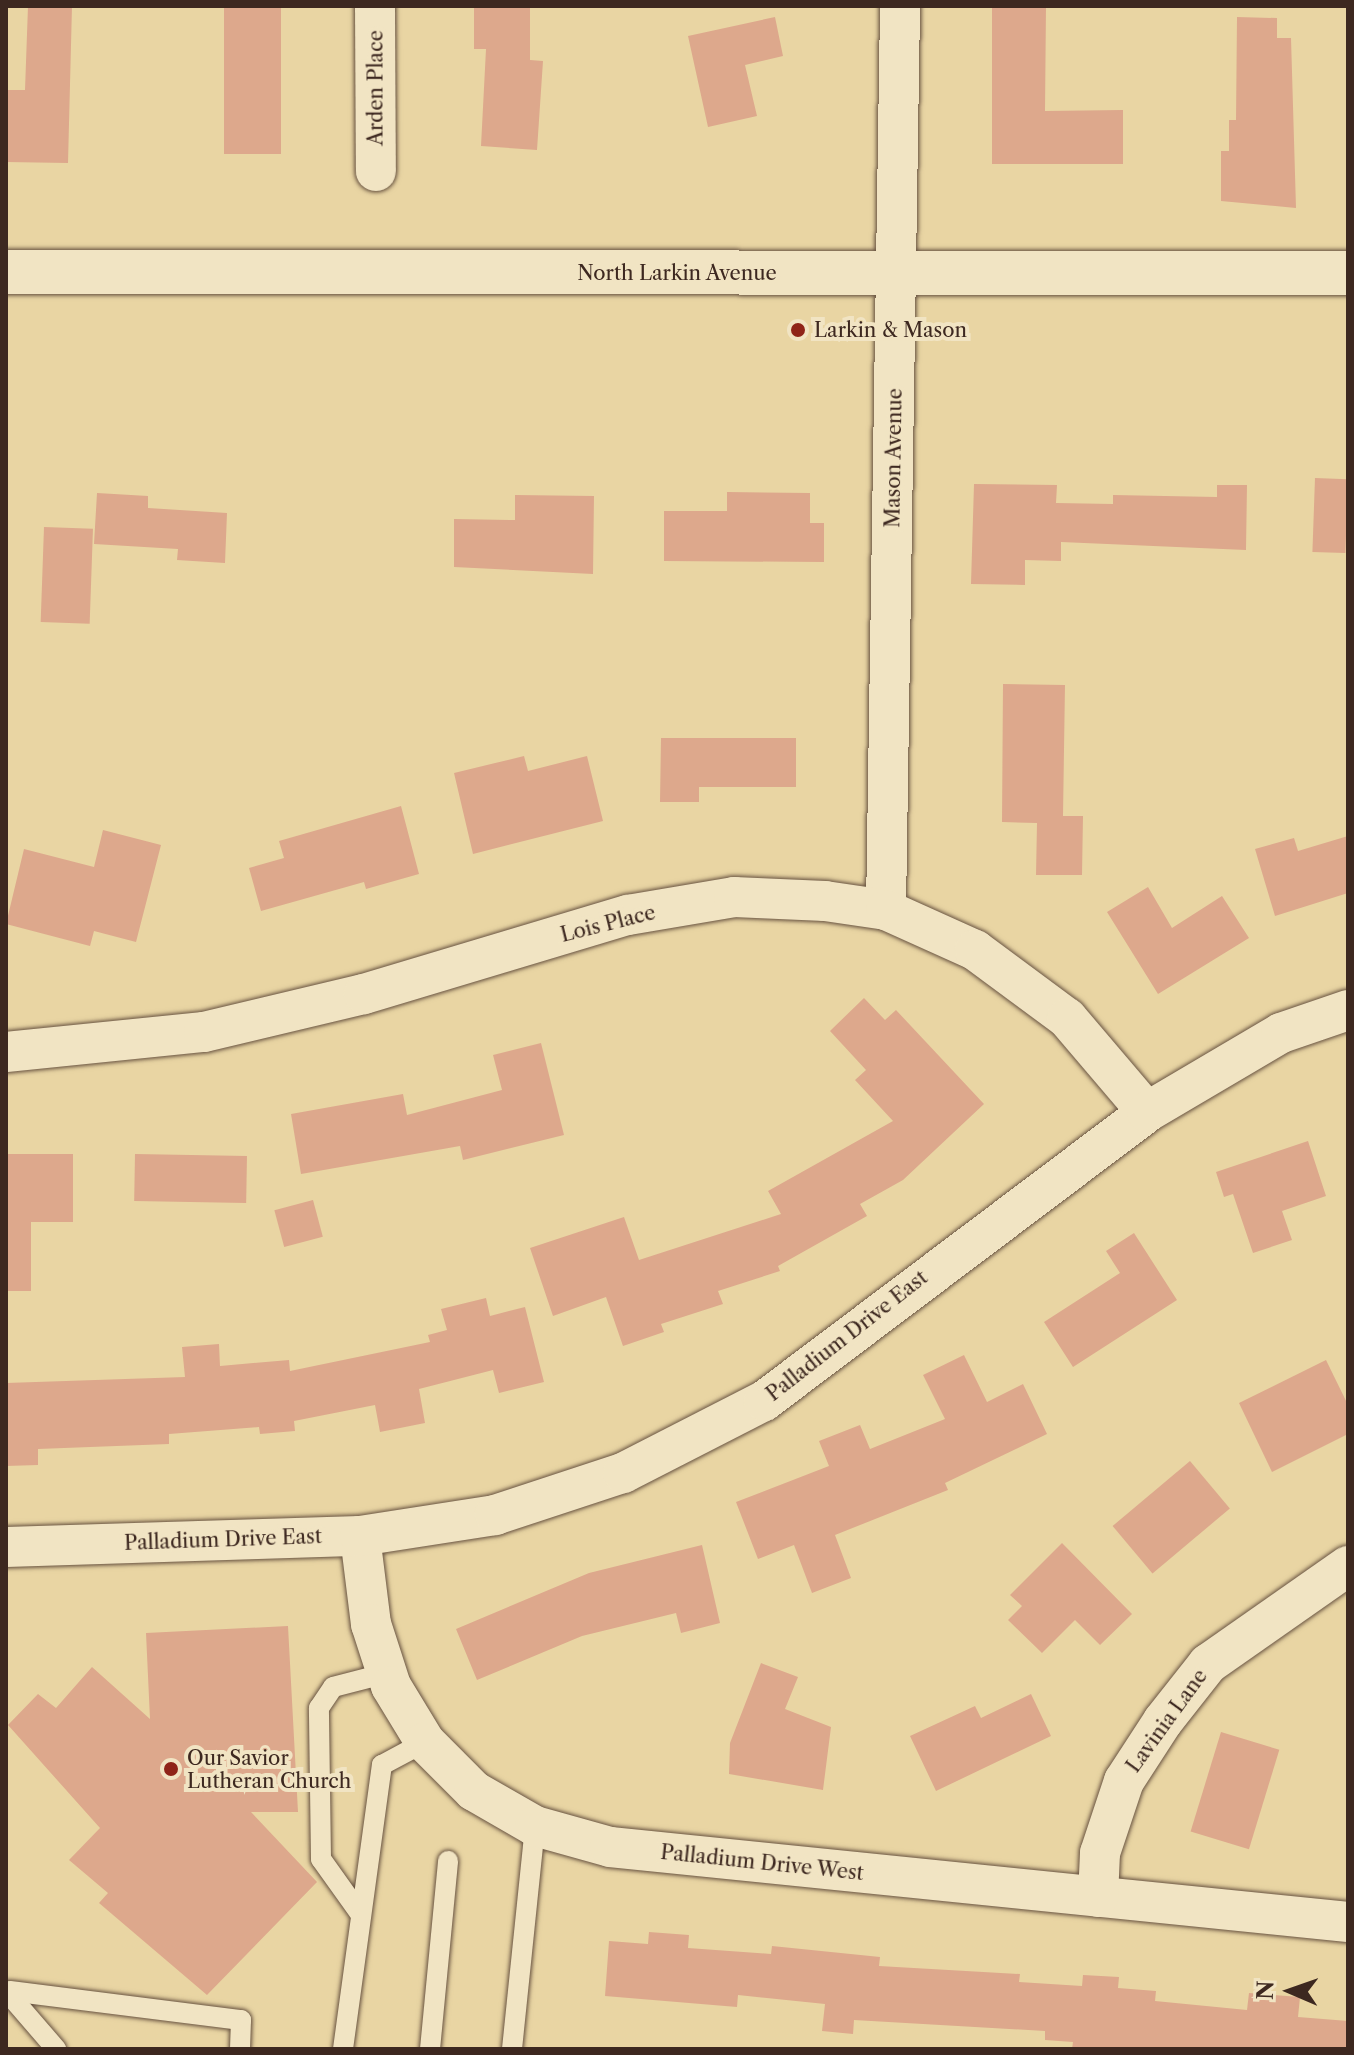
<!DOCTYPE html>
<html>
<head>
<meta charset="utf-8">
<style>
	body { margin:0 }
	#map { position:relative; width:1354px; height:2055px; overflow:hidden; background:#e9d5a3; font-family:"Libre Caslon Text",serif }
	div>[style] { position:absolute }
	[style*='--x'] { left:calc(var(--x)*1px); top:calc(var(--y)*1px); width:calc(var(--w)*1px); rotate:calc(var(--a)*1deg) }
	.building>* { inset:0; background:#dda88c; transform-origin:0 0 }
	.roads { filter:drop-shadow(0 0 2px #685341) drop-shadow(0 0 2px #685341) }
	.service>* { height:20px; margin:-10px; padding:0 10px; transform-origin:10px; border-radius:10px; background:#f1e4c3 }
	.minor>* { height:40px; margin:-20px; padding:0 20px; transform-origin:20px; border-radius:20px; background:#f1e4c3 }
	.secondary>* { height:44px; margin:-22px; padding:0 22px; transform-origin:22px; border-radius:22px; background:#f1e4c3 }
	.dots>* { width:22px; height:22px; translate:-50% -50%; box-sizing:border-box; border:4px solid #f1e4c3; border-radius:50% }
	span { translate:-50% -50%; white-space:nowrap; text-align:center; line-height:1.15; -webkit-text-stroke:8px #f1e4c3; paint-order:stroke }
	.street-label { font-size:20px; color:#3d2820 }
	.poi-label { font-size:20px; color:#3d2820 }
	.left { translate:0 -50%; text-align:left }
	.frame { position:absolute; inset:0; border:8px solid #3d2820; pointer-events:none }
	.north { position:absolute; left:1250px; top:1951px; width:80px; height:80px; -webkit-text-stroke:6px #f1e4c3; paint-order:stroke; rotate:272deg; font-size:22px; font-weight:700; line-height:32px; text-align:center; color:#3d2820 }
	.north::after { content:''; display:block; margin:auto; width:28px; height:36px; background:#3d2820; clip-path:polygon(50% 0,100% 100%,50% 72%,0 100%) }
</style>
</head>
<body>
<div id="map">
	<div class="building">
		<i style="clip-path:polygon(28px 6px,72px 6px,68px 163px,6px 162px,6px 90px,25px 90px)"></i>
		<i style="left:224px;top:6px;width:57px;height:148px"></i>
		<i style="clip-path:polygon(474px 6px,530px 6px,530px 60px,543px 61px,537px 150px,481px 146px,486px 49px,474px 49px)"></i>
		<i style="clip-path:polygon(992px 6px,1046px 6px,1045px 111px,1123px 110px,1123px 164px,992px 164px)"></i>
		<i style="clip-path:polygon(775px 17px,783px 56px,745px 65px,757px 116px,708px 127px,688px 36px)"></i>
		<i style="clip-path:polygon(1237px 17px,1277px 18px,1277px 38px,1291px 38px,1296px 208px,1221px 201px,1221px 151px,1229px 151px,1229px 120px,1236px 120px)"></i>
		<i style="left:1315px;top:478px;width:33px;height:74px;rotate:2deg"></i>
		<i style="clip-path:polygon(974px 484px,1057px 485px,1056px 503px,1113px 504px,1113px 495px,1217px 497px,1217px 485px,1247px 485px,1246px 550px,1061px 542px,1061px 561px,1025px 560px,1025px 585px,971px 584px)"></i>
		<i style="clip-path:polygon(727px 492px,810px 493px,810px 523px,824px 523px,824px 562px,664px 561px,664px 511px,727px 511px)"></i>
		<i style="clip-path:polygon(97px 493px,148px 496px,148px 508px,227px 513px,225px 563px,177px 560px,178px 549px,94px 544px)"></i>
		<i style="clip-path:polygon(515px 495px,594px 496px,593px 574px,454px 567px,454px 519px,515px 520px)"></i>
		<i style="left:44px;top:527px;width:49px;height:95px;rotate:2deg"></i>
		<i style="clip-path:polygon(1003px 684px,1065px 685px,1063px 816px,1083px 816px,1082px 875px,1036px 875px,1037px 823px,1002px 822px)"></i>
		<i style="clip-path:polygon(661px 738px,796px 738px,796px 787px,699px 787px,699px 802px,660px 802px)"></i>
		<i style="clip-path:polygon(524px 756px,528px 771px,587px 756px,603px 821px,473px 854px,454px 773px)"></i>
		<i style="clip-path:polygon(401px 806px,419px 874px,366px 889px,364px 882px,261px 911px,249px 868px,284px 858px,279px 841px)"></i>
		<i style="clip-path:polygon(103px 830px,161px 845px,136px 942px,94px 931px,90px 946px,6px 924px,24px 849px,94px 867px)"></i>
		<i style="clip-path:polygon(1348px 836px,1348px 893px,1275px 916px,1255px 849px,1294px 838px,1298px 851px)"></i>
		<i style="clip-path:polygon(1148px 887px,1172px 928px,1222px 896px,1249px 938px,1158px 994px,1107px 912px)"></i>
		<i style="clip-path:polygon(864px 998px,885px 1020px,896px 1010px,984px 1104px,903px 1180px,860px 1204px,867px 1216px,778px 1266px,780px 1271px,718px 1291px,723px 1304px,661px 1324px,664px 1332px,623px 1346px,606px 1297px,553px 1316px,530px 1248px,624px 1217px,639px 1260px,781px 1214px,768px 1191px,893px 1121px,855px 1080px,866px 1070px,830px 1031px)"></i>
		<i style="clip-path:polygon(541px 1043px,564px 1135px,463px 1160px,460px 1146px,301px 1174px,291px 1114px,403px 1094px,407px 1115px,502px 1090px,493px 1055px)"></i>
		<i style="clip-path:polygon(1308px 1141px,1326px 1196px,1282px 1211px,1292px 1240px,1253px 1253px,1233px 1194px,1224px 1197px,1216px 1172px)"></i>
		<i style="clip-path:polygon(6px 1154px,73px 1154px,73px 1222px,31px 1222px,31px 1291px,6px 1291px)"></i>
		<i style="left:135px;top:1154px;width:112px;height:47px;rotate:1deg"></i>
		<i style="left:313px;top:1200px;width:38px;height:40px;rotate:75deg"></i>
		<i style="clip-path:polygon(1134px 1233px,1177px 1300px,1073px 1367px,1044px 1322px,1120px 1273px,1106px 1251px)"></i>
		<i style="clip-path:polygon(486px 1298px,490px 1316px,525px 1307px,544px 1382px,499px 1393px,493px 1370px,419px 1389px,425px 1423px,380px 1432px,375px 1405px,294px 1421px,295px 1431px,260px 1434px,259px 1427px,169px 1434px,169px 1444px,38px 1449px,38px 1465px,6px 1466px,6px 1383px,185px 1377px,182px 1347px,219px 1344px,220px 1366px,289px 1360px,290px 1371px,430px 1342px,428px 1335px,447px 1330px,441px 1309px)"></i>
		<i style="clip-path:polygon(964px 1355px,987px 1402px,1023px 1384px,1047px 1434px,945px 1483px,948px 1490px,835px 1535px,851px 1578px,812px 1593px,794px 1545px,758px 1559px,736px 1502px,829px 1466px,819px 1441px,860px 1425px,870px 1449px,945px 1419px,923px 1375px)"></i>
		<i style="clip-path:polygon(1326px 1360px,1348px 1405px,1348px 1434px,1272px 1472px,1239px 1403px)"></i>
		<i style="left:1190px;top:1461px;width:62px;height:101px;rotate:50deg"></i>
		<i style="clip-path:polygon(1062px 1543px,1132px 1614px,1100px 1645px,1075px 1620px,1042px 1653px,1008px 1620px,1022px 1606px,1010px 1595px)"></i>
		<i style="clip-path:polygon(702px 1545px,720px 1623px,681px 1633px,676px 1613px,582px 1636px,477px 1680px,456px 1629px,589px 1573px)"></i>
		<i style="clip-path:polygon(288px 1626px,298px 1812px,251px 1812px,317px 1882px,207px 1995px,99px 1903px,108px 1893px,69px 1860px,100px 1828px,8px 1725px,38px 1694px,56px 1708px,92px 1667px,150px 1719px,146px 1633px)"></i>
		<i style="clip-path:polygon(761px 1663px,798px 1677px,785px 1709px,831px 1727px,823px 1790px,729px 1774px,730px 1743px)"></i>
		<i style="clip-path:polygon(1031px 1694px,1051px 1736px,936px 1791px,910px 1736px,975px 1706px,981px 1718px)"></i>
		<i style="left:1221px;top:1732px;width:61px;height:104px;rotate:17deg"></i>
		<i style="clip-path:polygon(649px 1932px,689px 1935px,688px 1948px,771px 1954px,772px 1946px,880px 1957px,879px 1966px,1020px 1974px,1019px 1982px,1082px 1986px,1083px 1975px,1119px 1977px,1118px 1988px,1156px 1991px,1155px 2001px,1247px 2010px,1249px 1993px,1300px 1997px,1298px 2017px,1348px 2021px,1348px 2049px,1072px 2049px,1073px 2042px,1045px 2040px,1045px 2031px,854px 2020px,853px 2034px,822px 2031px,825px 2004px,738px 1995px,737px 2007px,605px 1996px,609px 1941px,648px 1944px)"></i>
	</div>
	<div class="roads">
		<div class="service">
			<i style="--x:361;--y:1915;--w:69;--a:-125.5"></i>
			<i style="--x:321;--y:1859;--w:151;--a:-90.8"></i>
			<i style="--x:319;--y:1708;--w:25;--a:-56"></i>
			<i style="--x:333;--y:1687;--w:56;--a:-14.5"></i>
			<i style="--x:6;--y:1991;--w:77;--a:49.2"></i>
			<i style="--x:10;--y:1991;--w:233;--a:7.2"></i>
			<i style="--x:241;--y:2020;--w:29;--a:92"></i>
			<i style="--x:343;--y:2049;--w:287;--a:-82.2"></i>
			<i style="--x:382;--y:1765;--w:49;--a:-28.1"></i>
			<i style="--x:430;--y:2049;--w:189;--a:-84.5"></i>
			<i style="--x:512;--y:2049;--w:224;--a:-84.1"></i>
		</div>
		<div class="minor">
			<i style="--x:375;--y:6;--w:165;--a:89.7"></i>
			<i style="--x:886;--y:910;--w:904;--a:-89.11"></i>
			<i style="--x:6;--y:1052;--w:199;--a:-5.8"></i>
			<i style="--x:204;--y:1032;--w:164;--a:-13.4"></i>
			<i style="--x:364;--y:994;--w:276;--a:-16.7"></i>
			<i style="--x:628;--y:915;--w:108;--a:-9.6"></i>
			<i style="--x:734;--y:897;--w:91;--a:2.5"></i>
			<i style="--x:825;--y:901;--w:62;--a:8.4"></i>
			<i style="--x:886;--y:910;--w:98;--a:24.2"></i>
			<i style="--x:975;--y:950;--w:114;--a:36.5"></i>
			<i style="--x:1067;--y:1018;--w:123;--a:49.6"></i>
			<i style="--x:360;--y:1536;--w:89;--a:82.9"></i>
			<i style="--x:371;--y:1624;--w:65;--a:72.1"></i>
			<i style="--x:391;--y:1686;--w:66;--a:58.7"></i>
			<i style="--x:425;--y:1742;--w:69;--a:45"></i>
			<i style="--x:474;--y:1791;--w:70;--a:29.8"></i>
			<i style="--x:535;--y:1826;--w:78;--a:15.6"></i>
			<i style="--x:610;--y:1847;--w:742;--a:5.8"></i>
			<i style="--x:6;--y:1547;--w:354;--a:-1.8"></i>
			<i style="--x:360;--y:1536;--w:137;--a:-8.8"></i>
			<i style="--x:495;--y:1515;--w:135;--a:-18.2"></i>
			<i style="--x:623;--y:1473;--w:158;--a:-27.1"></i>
			<i style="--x:764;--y:1401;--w:480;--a:-37"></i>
			<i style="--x:1147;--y:1112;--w:156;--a:-30.5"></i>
			<i style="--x:1281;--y:1033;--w:71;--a:-18.9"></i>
			<i style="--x:1098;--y:1897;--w:44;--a:-87.4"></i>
			<i style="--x:1100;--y:1853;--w:76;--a:-71.6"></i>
			<i style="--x:1124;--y:1781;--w:72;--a:-57"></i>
			<i style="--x:1163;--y:1721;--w:73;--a:-51.7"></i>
			<i style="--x:1208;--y:1664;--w:171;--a:-35"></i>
		</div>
		<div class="secondary">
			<i style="--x:6;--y:272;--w:1342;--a:0.04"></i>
		</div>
	</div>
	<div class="dots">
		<i style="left:798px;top:330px;background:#8f2418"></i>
		<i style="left:171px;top:1769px;background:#8f2418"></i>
	</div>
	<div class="street-label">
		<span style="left:376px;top:88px;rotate:-90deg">Arden Place</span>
		<span style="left:677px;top:273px">North Larkin Avenue</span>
		<span style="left:894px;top:458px;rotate:-89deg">Mason Avenue</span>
		<span style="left:608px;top:924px;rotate:-14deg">Lois Place</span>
		<span style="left:847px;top:1336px;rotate:-38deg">Palladium Drive East</span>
		<span style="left:223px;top:1540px;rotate:-2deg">Palladium Drive East</span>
		<span style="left:1167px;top:1721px;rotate:-54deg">Lavinia Lane</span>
		<span style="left:762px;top:1863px;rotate:6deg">Palladium Drive West</span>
	</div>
	<div class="poi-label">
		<span class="left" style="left:814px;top:330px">Larkin &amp; Mason</span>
		<span class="left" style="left:187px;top:1770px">Our Savior<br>Lutheran Church</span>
	</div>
	<div class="frame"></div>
	<div class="north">N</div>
</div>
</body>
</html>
